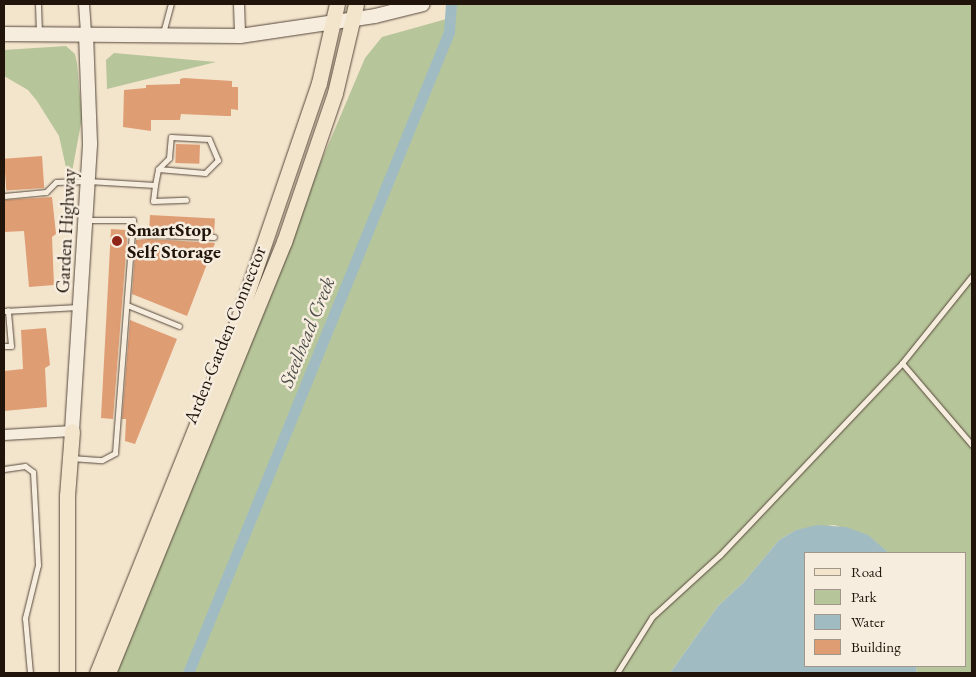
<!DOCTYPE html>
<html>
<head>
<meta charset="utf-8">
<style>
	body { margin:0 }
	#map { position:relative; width:976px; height:677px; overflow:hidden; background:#f3e4cc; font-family:"EB Garamond",serif }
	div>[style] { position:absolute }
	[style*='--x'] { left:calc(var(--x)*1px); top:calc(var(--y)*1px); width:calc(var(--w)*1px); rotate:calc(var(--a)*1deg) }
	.green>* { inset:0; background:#b7c59a }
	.water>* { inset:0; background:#a0bcc2 }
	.canal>* { height:11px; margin:-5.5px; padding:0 5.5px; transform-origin:5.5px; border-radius:5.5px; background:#a0bcc2 }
	.building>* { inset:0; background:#df9d74; transform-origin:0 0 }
	.roads { filter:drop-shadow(0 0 1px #55483b) drop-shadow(0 0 1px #55483b) }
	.lane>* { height:5px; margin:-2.5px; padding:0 2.5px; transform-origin:2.5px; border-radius:2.5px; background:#f7edde }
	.street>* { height:10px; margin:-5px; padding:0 5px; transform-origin:5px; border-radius:5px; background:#f7edde }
	.secondary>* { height:14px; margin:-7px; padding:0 7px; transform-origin:7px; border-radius:7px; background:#f7edde }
	.primary>* { height:15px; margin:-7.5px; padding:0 7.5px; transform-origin:7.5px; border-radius:7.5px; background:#f3e4cc }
	.dots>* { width:14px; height:14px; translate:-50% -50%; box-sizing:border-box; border:2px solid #f7edde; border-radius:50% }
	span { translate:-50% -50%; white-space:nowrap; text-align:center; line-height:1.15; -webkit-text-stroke:5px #f7edde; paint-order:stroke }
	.poi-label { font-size:19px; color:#20140b; font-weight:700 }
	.left { translate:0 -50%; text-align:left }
	.street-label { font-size:19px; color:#20140b }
	.water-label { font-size:20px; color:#4d4f4b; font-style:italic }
	.frame { position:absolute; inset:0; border:5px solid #20140b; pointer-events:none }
	.legend { position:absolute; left:804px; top:552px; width:162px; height:115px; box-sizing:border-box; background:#f7edde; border:1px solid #a1968a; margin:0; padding:6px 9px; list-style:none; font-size:15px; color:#20140b }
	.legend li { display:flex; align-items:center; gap:10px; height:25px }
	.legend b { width:25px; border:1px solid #a1968a }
</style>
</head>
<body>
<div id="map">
	<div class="green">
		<i style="clip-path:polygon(448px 4px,972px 4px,972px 673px,916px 673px,917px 666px,965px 666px,965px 553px,889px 553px,867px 535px,834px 525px,796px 530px,779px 540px,744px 582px,718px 606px,670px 673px,104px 673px,365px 58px,382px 37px,450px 18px)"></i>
		<i style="clip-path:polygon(66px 46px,75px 54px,77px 63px,82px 118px,72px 172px,67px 172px,59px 136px,37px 101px,28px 90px,4px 76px,4px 50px)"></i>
		<i style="clip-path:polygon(114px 53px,216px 62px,107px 89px,106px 60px)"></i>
	</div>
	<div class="water">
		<i style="clip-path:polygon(817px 525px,846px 527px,868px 535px,889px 553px,805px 553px,805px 666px,917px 666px,916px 673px,670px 673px,718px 606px,744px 582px,779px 540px,796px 530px)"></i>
	</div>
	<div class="canal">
		<i style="--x:188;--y:673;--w:692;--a:-67.85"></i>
		<i style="--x:449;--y:32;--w:28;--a:-86"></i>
	</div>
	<div class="building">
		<i style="clip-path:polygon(184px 78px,232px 81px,232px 87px,238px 87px,238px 110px,231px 109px,231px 116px,226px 116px,181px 114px,180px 120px,151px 120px,151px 131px,123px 127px,124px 90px,146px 88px,146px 85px,180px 84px,180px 79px)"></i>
		<i style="left:176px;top:144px;width:24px;height:19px;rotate:2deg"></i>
		<i style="left:42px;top:156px;width:32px;height:38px;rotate:86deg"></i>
		<i style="clip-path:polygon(52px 197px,56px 234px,52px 237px,54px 285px,29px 287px,24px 231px,4px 232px,4px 200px)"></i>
		<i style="left:150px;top:215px;width:65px;height:15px;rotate:3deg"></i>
		<i style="clip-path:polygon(111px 229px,126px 230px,127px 240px,113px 419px,101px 418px)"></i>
		<i style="clip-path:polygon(149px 239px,215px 243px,187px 316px,132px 294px,136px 240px)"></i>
		<i style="clip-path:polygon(130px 320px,177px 339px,135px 444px,125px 441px,126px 419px,122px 419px)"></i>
		<i style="clip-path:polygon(46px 328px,50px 365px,45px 368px,47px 407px,4px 411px,4px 371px,23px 369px,21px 330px)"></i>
	</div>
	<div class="roads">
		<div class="lane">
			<i style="--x:38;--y:4;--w:28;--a:88"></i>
			<i style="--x:163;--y:33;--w:30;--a:-75"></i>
			<i style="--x:155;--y:185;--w:16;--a:-79"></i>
			<i style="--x:158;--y:169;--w:16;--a:-45"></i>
			<i style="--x:169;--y:158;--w:21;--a:-85"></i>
			<i style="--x:171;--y:137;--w:38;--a:3"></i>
			<i style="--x:209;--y:139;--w:23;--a:67"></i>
			<i style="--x:218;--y:160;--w:18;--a:135"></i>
			<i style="--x:205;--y:173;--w:47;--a:-175.1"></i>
			<i style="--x:4;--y:196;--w:42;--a:-5.4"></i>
			<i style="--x:46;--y:192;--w:14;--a:-45"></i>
			<i style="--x:56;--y:182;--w:32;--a:-2"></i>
			<i style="--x:88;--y:181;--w:67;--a:3.4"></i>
			<i style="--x:155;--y:185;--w:16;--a:97"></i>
			<i style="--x:153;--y:201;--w:33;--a:-2"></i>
			<i style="--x:132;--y:234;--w:82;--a:2.1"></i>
			<i style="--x:972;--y:276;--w:112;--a:128.8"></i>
			<i style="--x:902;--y:363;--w:108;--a:49.5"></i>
			<i style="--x:127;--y:305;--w:56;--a:22"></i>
			<i style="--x:4;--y:311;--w:74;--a:-3.1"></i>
			<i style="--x:4;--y:346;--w:7;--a:0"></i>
			<i style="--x:11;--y:346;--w:36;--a:-95"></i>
			<i style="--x:71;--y:458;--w:31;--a:4"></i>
			<i style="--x:102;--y:460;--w:15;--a:-28"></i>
			<i style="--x:115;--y:453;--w:234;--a:-85.6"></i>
			<i style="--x:133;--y:220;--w:47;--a:180"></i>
			<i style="--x:4;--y:469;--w:21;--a:-8"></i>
			<i style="--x:25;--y:466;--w:10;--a:37"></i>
			<i style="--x:33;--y:472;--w:93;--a:86.9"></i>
			<i style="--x:38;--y:565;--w:55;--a:103.8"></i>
			<i style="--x:25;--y:618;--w:55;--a:84.8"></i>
			<i style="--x:617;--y:673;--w:66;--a:-58"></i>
			<i style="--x:652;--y:617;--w:92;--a:-42.4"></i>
			<i style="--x:720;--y:555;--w:265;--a:-46.5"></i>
		</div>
		<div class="street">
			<i style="--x:84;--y:4;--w:29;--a:86"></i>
			<i style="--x:239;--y:4;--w:32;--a:88"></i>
			<i style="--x:4;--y:435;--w:68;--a:-3.4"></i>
		</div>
		<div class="secondary">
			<i style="--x:4;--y:34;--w:236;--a:0.5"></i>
			<i style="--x:240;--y:36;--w:136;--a:-8.4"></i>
			<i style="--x:375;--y:16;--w:49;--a:-14"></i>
			<i style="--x:72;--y:431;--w:289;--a:-86.4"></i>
			<i style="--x:90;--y:143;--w:110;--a:-92.1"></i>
		</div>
		<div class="primary">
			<i style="--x:67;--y:673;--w:177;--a:-90"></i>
			<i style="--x:67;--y:496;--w:65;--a:-85.6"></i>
			<i style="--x:97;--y:673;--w:362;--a:-68.1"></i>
			<i style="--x:232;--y:337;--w:268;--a:-71.1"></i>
			<i style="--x:319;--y:83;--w:81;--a:-77.2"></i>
			<i style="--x:108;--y:673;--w:466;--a:-67.8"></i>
			<i style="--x:284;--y:242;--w:157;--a:-71.1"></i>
			<i style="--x:335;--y:93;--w:91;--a:-76.7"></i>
		</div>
	</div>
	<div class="dots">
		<i style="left:117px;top:241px;background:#8f2418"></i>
	</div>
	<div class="poi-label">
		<span class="left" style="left:127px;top:241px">SmartStop<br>Self Storage</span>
	</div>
	<div class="street-label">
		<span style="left:66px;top:231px;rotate:-87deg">Garden Highway</span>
		<span style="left:225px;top:335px;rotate:-68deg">Arden-Garden Connector</span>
	</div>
	<div class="water-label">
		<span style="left:307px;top:332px;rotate:-68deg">Steelhead Creek</span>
	</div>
	<div class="frame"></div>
	<ul class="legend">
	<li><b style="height:6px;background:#f3e4cc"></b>Road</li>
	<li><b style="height:14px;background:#b7c59a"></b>Park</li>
	<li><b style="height:14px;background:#a0bcc2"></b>Water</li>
	<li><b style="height:14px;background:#df9d74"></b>Building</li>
	</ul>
</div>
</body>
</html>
